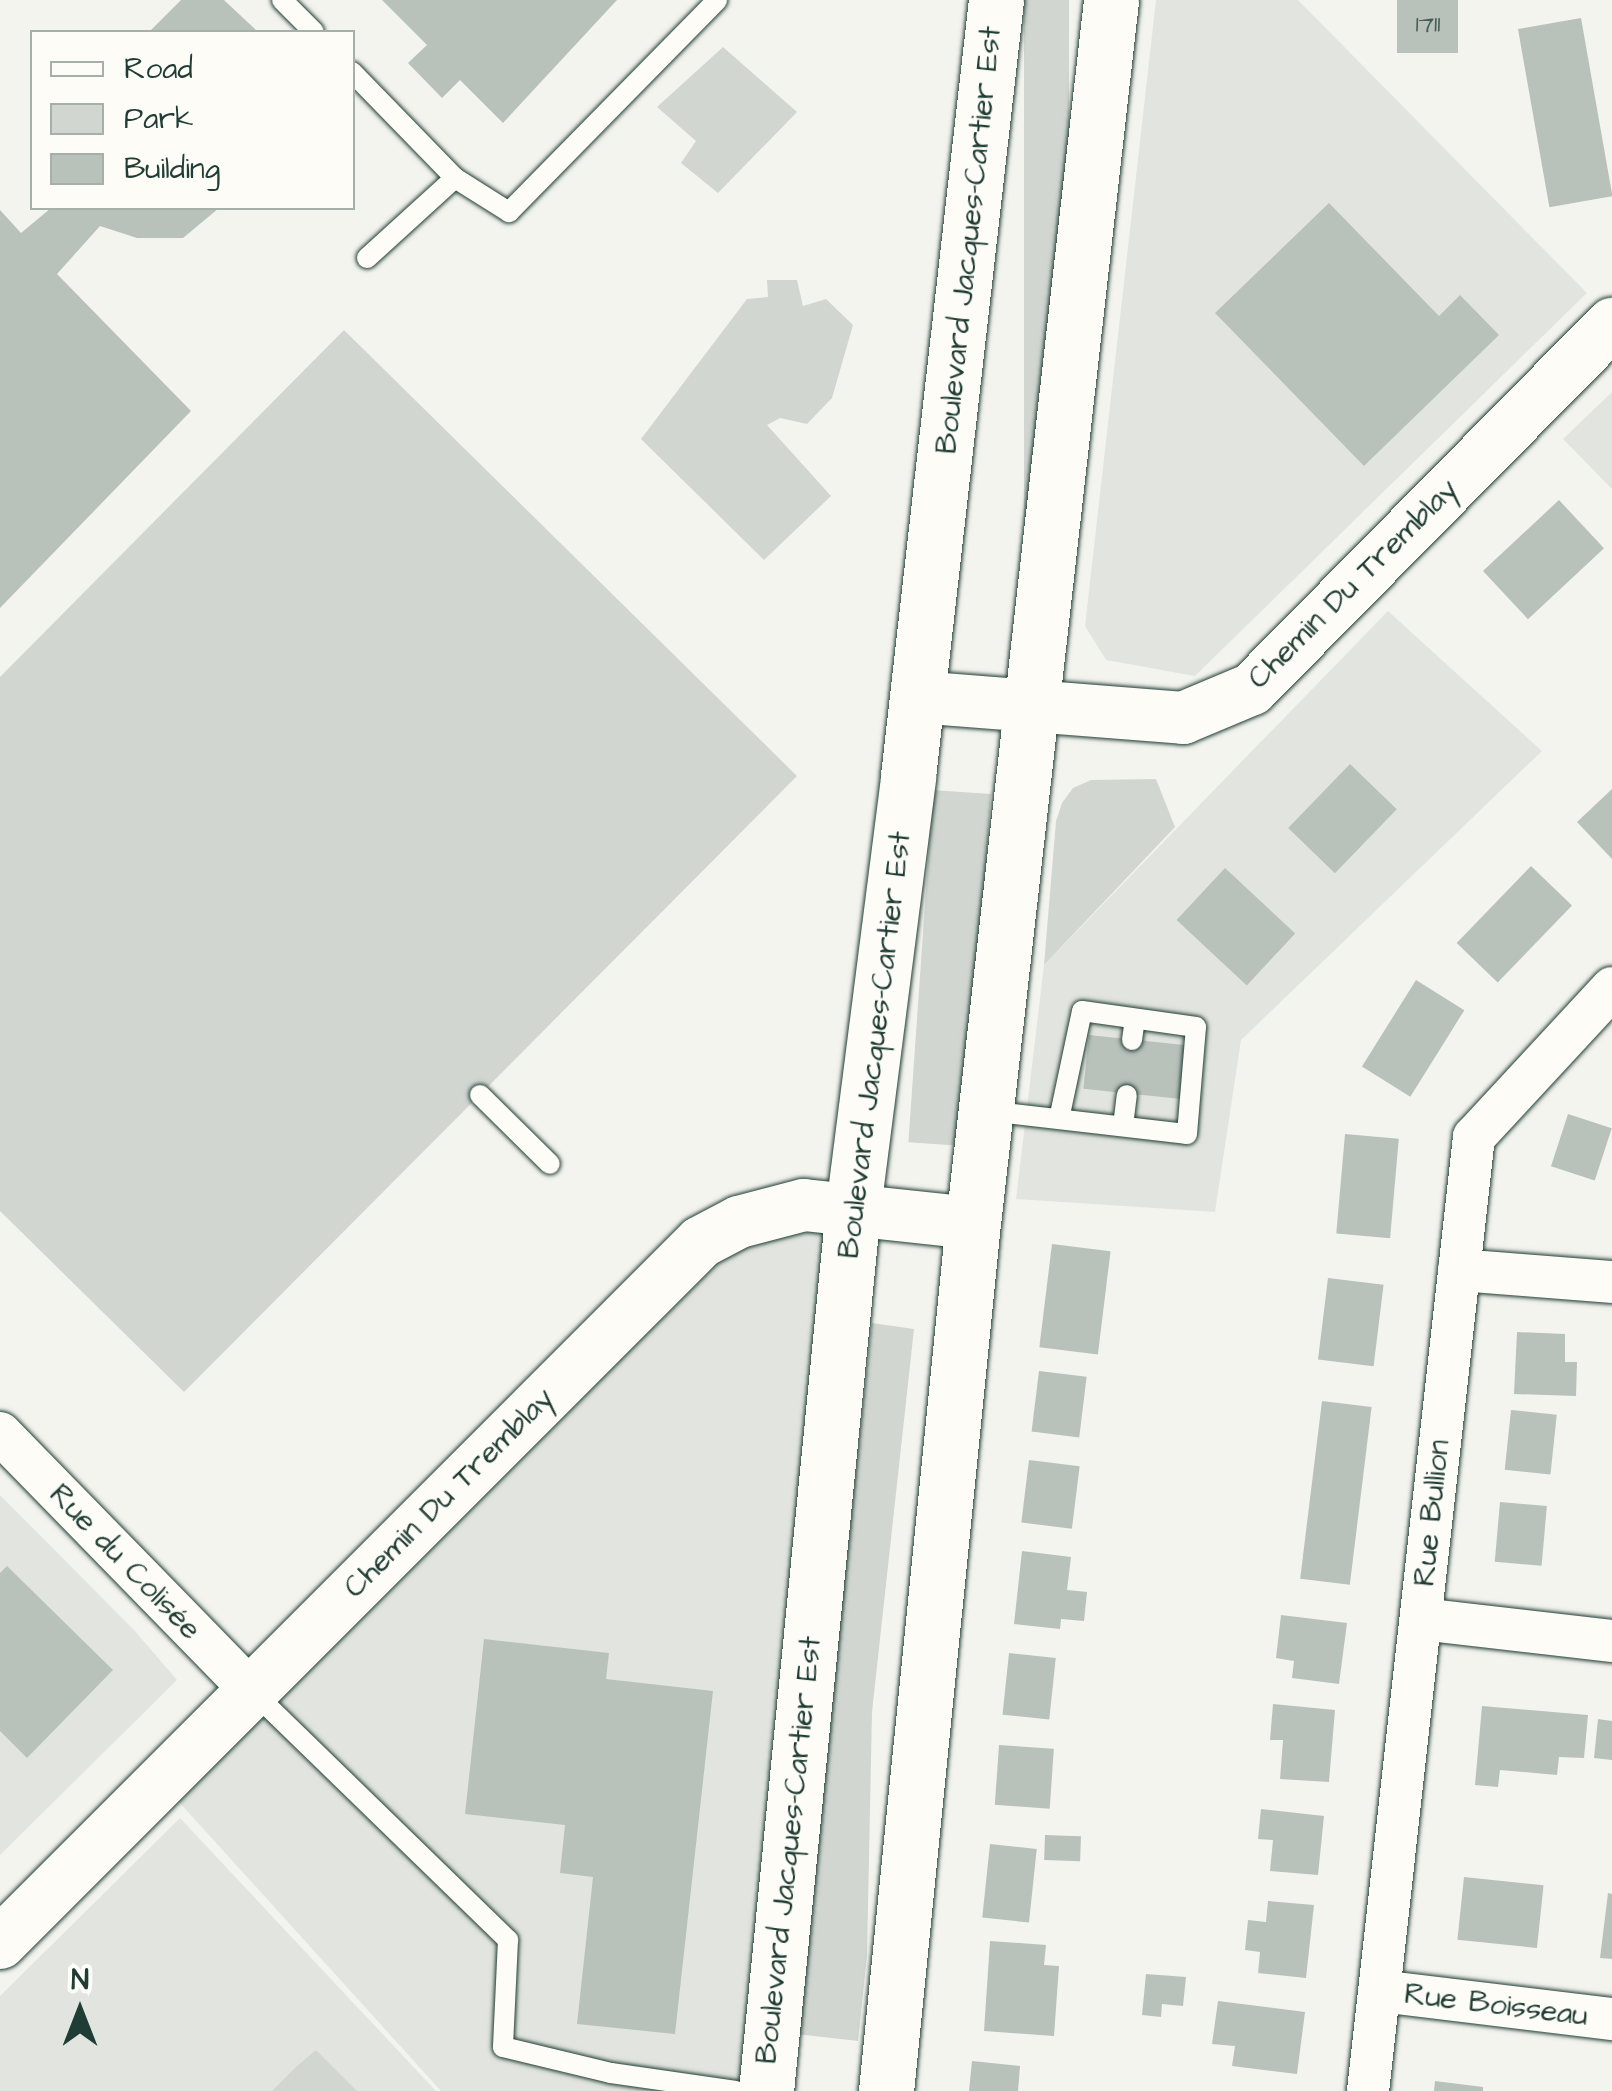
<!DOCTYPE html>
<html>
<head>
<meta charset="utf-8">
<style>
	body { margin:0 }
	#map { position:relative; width:1612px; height:2091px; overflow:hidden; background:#f4f4ef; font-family:"Architects Daughter",sans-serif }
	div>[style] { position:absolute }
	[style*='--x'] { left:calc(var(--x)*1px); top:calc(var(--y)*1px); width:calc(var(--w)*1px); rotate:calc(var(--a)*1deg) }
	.built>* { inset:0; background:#e2e5df }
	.green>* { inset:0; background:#d1d6d1; transform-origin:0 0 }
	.building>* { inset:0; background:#b9c1bb; transform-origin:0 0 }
	.roads { filter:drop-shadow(0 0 2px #1f3d34) drop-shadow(0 0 2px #1f3d34) }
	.service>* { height:20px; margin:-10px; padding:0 10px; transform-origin:10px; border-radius:10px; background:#fdfcf7 }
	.minor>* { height:42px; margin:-21px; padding:0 21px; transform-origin:21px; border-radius:21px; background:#fdfcf7 }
	.tertiary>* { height:52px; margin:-26px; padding:0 26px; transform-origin:26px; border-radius:26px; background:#fdfcf7 }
	.secondary>* { height:55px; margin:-27.5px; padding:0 27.5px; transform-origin:27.5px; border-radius:27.5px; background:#fdfcf7 }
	span { translate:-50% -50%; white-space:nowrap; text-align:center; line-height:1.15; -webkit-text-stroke:8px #fdfcf7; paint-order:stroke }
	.number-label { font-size:25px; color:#465e56 }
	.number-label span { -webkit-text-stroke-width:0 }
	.street-label { font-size:30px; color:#1f3d34 }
	.legend { position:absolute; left:30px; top:30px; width:325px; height:180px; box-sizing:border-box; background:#fdfcf7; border:2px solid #a4b0a9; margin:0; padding:12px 18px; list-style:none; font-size:30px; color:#1f3d34 }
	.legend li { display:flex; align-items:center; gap:20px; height:50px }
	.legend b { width:50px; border:2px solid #a4b0a9 }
	.north { position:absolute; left:30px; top:1961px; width:100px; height:100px; -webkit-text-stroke:8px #fdfcf7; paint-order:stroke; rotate:0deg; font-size:28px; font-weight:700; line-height:40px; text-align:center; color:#1f3d34 }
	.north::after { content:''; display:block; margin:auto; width:35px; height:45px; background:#1f3d34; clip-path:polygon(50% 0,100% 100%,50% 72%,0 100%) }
</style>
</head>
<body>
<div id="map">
	<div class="built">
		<i style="clip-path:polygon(1156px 0,1298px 0,1587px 293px,1195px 676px,1106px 660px,1085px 626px)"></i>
		<i style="clip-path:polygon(1612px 392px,1612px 489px,1563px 439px)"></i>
		<i style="clip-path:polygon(1388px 611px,1542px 751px,1241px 1040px,1215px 1212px,1016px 1199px,1044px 965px)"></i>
		<i style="clip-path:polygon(853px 1208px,765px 2091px,441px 2091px,160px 1781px,701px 1242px)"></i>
		<i style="clip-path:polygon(0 1495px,135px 1631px,177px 1680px,0 1855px)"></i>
		<i style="clip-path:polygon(180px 1818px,436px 2091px,0 2091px,0 1996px)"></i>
	</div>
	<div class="green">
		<i style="left:1024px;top:0;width:45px;height:615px"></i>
		<i style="clip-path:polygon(723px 47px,797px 112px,718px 193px,681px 163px,696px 141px,657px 107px)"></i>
		<i style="clip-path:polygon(767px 280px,797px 280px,803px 306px,826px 299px,853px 325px,832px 398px,807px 424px,780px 418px,767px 425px,831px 496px,764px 560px,641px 439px,747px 299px,768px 297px)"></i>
		<i style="clip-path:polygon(344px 330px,797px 776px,184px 1392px,0 1211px,0 677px)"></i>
		<i style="clip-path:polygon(1156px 779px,1175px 827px,1044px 965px,1056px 821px,1062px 803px,1073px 788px,1091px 780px)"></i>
		<i style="left:933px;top:790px;width:58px;height:353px;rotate:4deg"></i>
		<i style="clip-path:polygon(872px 1323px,914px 1329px,872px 1712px,867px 1956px,858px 2041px,796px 2034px)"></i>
		<i style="clip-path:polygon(316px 2050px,357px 2091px,272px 2091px,296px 2067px)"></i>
	</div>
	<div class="building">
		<i style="clip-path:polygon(181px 0,224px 0,258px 32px,149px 32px)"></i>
		<i style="clip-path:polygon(382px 0,617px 0,503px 123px,460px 80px,442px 98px,408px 63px,427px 45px)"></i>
		<i style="left:1397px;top:0;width:61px;height:53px"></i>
		<i style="left:1581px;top:18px;width:181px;height:64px;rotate:80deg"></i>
		<i style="clip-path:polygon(1329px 203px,1439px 316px,1460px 295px,1499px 335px,1364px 466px,1215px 313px)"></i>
		<i style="clip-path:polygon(51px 208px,219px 208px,183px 238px,137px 238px,100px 226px,57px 274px,191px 411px,0 608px,0 210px,21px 233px)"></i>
		<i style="left:1559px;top:500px;width:66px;height:104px;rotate:47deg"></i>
		<i style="left:1350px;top:764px;width:65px;height:89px;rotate:44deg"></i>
		<i style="clip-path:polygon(1612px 789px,1612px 859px,1577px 822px)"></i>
		<i style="left:1531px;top:866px;width:57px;height:107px;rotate:44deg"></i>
		<i style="left:1225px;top:868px;width:96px;height:71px;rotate:43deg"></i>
		<i style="left:1416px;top:980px;width:57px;height:102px;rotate:32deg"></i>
		<i style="left:1089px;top:1035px;width:98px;height:54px;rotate:6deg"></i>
		<i style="left:1568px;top:1114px;width:46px;height:55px;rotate:18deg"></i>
		<i style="left:1345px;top:1134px;width:54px;height:100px;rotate:5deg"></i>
		<i style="left:1052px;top:1244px;width:59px;height:104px;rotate:7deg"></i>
		<i style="left:1328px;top:1278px;width:56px;height:82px;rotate:7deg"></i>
		<i style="clip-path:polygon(1517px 1332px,1565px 1334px,1565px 1362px,1577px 1362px,1576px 1396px,1514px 1394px)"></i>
		<i style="left:1039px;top:1371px;width:48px;height:61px;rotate:7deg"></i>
		<i style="left:1322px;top:1401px;width:50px;height:179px;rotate:7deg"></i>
		<i style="left:1511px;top:1410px;width:46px;height:60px;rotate:6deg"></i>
		<i style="left:1029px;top:1460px;width:51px;height:63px;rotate:7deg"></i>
		<i style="left:1500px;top:1502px;width:47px;height:60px;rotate:5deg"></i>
		<i style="clip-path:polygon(1022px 1551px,1071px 1557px,1067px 1590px,1087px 1592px,1084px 1621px,1061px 1619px,1060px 1629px,1014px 1624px)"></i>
		<i style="clip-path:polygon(7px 1566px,113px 1670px,27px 1758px,0 1731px,0 1573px)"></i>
		<i style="clip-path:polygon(1281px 1615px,1347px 1623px,1339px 1684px,1292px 1678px,1294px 1661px,1276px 1658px)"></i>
		<i style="clip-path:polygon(484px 1639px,609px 1653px,606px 1679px,713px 1691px,675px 2034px,577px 2024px,593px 1877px,560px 1873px,565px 1825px,465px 1814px)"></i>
		<i style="left:1009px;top:1653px;width:47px;height:62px;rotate:6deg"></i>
		<i style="clip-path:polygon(1273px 1704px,1335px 1710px,1329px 1782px,1280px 1779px,1283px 1740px,1270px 1740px)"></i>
		<i style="clip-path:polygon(1482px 1706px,1588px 1715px,1584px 1758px,1559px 1757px,1557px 1775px,1500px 1770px,1498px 1787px,1475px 1785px)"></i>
		<i style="clip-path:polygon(1598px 1719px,1612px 1721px,1612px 1760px,1594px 1758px)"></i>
		<i style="left:999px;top:1745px;width:55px;height:60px;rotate:4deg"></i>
		<i style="clip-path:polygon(1261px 1809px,1324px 1816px,1318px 1875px,1270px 1871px,1273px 1840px,1258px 1839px)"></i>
		<i style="left:1045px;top:1835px;width:36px;height:25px;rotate:2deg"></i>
		<i style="left:990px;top:1844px;width:47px;height:74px;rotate:6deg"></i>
		<i style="left:1464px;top:1877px;width:80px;height:63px;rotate:6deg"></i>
		<i style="clip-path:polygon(1608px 1893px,1612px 1894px,1612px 1959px,1600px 1958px)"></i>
		<i style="clip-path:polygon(1268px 1901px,1314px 1905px,1306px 1978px,1258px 1973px,1260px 1952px,1245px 1950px,1248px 1920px,1266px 1922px)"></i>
		<i style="clip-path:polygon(990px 1941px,1046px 1945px,1044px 1965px,1059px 1966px,1054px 2036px,984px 2031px)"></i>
		<i style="clip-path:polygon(1146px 1974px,1186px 1977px,1183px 2006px,1162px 2004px,1161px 2017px,1142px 2015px)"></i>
		<i style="clip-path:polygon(1218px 2001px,1305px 2012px,1297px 2074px,1232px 2066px,1235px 2046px,1212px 2044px)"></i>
		<i style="clip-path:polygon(972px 2061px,1020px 2066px,1018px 2091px,969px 2091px)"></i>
		<i style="clip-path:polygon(1435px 2081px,1483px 2087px,1483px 2091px,1434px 2091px)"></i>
	</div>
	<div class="roads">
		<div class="service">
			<i style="--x:282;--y:0;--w:45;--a:45"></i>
			<i style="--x:352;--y:72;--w:148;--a:45.8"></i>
			<i style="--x:367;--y:258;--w:119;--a:-42.3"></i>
			<i style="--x:455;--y:178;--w:64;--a:32.2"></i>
			<i style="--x:509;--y:212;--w:297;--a:-45.5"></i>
			<i style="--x:1132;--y:1040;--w:21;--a:-82"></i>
			<i style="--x:480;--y:1095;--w:98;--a:44.6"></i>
			<i style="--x:988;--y:1111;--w:200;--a:6.6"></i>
			<i style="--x:1187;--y:1134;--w:107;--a:-85.2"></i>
			<i style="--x:1196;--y:1027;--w:115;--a:-172"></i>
			<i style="--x:1082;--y:1011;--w:110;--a:102"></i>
			<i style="--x:1123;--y:1126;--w:31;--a:-83"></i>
			<i style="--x:253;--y:1692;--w:356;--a:44.2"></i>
			<i style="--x:508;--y:1940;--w:107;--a:92.7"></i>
			<i style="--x:503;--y:2047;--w:111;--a:13.5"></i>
			<i style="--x:611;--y:2073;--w:126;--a:8.2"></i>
		</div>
		<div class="minor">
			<i style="--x:1459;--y:1270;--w:153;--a:4.5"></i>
			<i style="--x:0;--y:1433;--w:361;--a:45.7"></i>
			<i style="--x:1421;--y:1619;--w:192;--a:6.6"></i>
			<i style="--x:1380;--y:1991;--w:234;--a:6.9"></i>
			<i style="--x:1368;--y:2091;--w:960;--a:-83.66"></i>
			<i style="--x:1474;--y:1137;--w:203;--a:-47.2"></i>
		</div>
		<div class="tertiary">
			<i style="--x:917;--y:697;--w:267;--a:4.5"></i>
			<i style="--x:1183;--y:718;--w:75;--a:-22.8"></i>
			<i style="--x:1252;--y:689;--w:513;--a:-45.4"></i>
			<i style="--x:0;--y:1943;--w:991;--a:-45"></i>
			<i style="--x:701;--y:1242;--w:43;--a:-27.8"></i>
			<i style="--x:739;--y:1222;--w:67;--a:-14.7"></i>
			<i style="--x:804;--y:1205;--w:170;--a:6.1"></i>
		</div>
		<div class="secondary">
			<i style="--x:766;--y:2091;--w:887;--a:-84.37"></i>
			<i style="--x:853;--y:1208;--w:435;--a:-82.7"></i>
			<i style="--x:908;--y:776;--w:781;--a:-83.53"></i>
			<i style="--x:886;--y:2091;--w:872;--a:-84.28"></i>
			<i style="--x:973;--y:1223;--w:1231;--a:-83.56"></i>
		</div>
	</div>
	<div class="number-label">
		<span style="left:1428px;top:25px">1711</span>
	</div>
	<div class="street-label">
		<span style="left:969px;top:240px;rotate:-84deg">Boulevard Jacques-Cartier Est</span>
		<span style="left:1353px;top:584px;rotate:-45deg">Chemin Du Tremblay</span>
		<span style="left:875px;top:1045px;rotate:-83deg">Boulevard Jacques-Cartier Est</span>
		<span style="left:449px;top:1493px;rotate:-45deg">Chemin Du Tremblay</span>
		<span style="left:1432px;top:1513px;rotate:-84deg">Rue Bullion</span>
		<span style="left:125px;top:1562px;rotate:46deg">Rue du Colisée</span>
		<span style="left:789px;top:1850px;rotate:-84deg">Boulevard Jacques-Cartier Est</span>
		<span style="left:1496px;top:2005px;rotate:7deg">Rue Boisseau</span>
	</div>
	<ul class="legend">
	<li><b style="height:12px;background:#fdfcf7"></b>Road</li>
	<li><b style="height:28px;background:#d1d6d1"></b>Park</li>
	<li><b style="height:28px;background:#b9c1bb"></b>Building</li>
	</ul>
	<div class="north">N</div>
</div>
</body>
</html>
